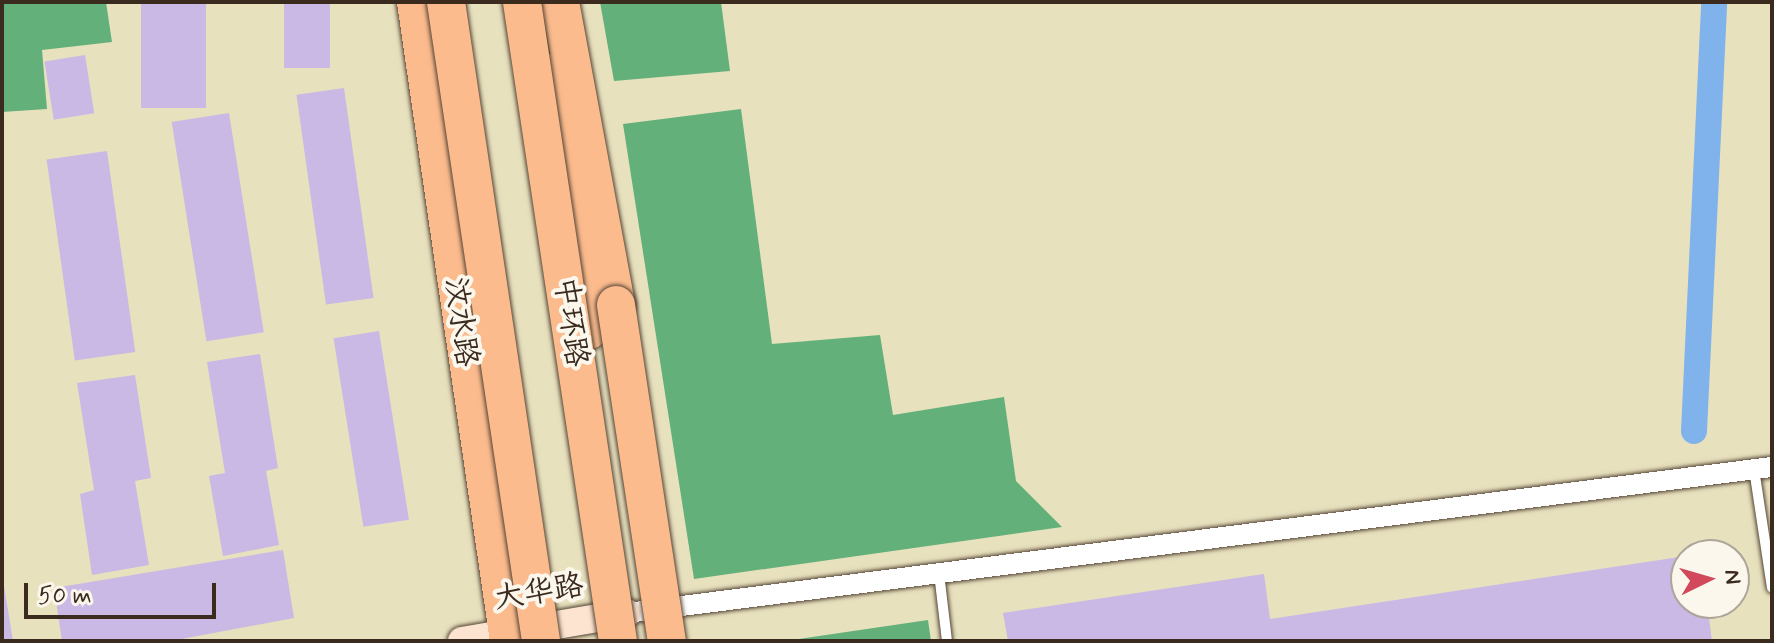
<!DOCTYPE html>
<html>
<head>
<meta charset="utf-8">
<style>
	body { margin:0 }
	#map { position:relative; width:1774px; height:643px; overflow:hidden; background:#e8e1be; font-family:Mynerve,"LXGW WenKai TC",sans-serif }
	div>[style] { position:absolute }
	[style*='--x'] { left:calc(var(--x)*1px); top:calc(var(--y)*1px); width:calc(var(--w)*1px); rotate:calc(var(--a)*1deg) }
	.forest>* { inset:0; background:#63b07a }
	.canal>* { height:26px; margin:-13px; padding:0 13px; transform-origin:13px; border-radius:13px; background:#80b2ec }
	.building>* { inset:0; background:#cab8e5; transform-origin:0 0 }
	.roads { filter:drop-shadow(0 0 2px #554536) drop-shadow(0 0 2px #554536) }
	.lane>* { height:10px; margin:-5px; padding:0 5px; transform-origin:5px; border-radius:5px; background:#fff }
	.street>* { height:20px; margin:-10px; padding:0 10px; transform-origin:10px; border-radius:10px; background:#fff }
	.secondary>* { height:28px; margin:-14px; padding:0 14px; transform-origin:14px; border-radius:14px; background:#fde4d1 }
	.primary>* { height:32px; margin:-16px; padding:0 16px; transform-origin:16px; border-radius:16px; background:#fbbb8d }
	.highway>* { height:38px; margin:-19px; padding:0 19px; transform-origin:19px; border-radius:19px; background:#fbbb8d }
	.bridges { filter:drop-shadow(0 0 2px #554536) drop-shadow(0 0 2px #554536) }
	.highway-bridge>* { height:38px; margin:-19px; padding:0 19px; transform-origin:19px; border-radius:19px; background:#fbbb8d }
	span { translate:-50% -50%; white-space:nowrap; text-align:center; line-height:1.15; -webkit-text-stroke:8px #fbf7ec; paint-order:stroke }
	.street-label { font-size:30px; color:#3b2a1e }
	.frame { position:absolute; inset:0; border:4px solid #3b2a1e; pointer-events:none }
	.north { position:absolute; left:1670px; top:539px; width:80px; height:80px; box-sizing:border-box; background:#fbf7ec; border:2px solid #aea59a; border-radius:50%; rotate:85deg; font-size:22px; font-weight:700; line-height:32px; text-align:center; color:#3b2a1e }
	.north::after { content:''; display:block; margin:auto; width:28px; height:36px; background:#d1495b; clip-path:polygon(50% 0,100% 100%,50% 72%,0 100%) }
	.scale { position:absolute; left:24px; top:583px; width:192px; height:36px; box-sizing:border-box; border:4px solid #3b2a1e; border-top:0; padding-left:10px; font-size:24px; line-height:28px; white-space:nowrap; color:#3b2a1e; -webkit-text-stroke:6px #fbf7ec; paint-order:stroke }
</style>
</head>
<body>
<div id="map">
	<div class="forest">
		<i style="clip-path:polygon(2px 2px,106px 2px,112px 42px,42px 50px,47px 109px,2px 112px)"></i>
		<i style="clip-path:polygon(600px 2px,721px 2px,730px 71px,614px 81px)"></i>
		<i style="clip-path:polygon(741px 109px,772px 344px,880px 335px,893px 415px,1004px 397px,1016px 481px,1062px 527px,694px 579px,623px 124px)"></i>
		<i style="clip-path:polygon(928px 620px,931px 641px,785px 641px)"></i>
	</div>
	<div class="canal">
		<i style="--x:1694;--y:431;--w:429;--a:-87.3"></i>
	</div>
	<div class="building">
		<i style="left:141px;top:2px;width:65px;height:106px"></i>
		<i style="left:284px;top:2px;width:46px;height:66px"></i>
		<i style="left:85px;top:55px;width:59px;height:41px;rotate:81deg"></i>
		<i style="left:344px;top:88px;width:212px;height:48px;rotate:82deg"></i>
		<i style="left:229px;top:113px;width:222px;height:58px;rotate:81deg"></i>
		<i style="left:107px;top:151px;width:203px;height:61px;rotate:82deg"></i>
		<i style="left:379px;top:331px;width:191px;height:46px;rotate:81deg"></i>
		<i style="clip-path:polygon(260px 354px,278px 468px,266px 471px,279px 545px,223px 556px,209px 476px,225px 473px,207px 362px)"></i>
		<i style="clip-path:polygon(135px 375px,151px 478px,135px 481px,149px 565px,92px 575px,80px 494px,94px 490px,77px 383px)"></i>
		<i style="clip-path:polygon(283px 550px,294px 618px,171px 641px,62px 641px,54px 588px)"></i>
		<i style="clip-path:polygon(1686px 556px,1686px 603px,1707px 603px,1712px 641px,1008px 641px,1003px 613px,1264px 574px,1270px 619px)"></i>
		<i style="clip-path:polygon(2px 586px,4px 586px,13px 641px,2px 641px)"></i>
	</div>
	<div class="roads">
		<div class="lane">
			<i style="--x:1754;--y:469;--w:120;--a:81.4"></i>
			<i style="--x:939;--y:573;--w:68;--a:83.3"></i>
		</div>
		<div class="street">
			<i style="--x:627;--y:613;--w:1154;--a:-7.27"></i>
		</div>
		<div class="secondary">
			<i style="--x:462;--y:641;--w:167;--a:-9.6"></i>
		</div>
		<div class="primary">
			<i style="--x:413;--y:2;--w:646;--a:81.72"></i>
			<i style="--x:555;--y:69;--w:266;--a:82.4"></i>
		</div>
		<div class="highway">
			<i style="--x:560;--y:2;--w:308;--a:79.5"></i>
		</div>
	</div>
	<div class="bridges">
		<div class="highway-bridge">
			<i style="--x:446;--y:2;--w:646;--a:81.54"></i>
			<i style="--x:522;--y:2;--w:646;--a:81.46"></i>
			<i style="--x:616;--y:305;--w:340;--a:81.4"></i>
		</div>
	</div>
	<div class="street-label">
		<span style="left:460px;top:322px;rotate:82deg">汶水路</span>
		<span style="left:570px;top:322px;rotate:82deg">中环路</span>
		<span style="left:539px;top:593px;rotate:-9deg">大华路</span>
	</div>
	<div class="frame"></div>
	<div class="north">N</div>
	<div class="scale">50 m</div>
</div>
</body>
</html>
